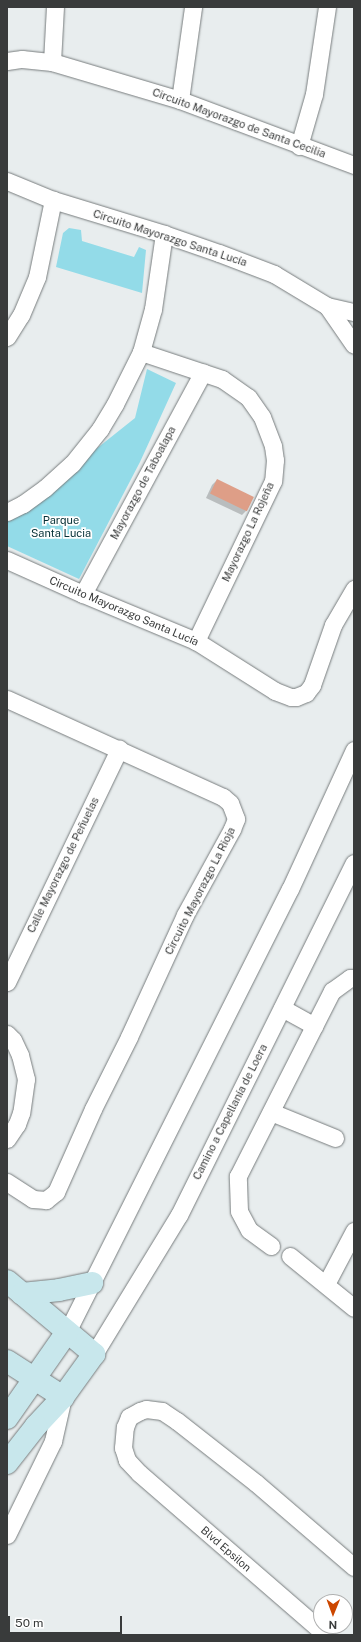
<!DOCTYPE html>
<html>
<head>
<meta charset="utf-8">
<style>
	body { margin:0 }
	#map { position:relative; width:361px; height:1642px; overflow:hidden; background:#e8edee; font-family:"Public Sans",sans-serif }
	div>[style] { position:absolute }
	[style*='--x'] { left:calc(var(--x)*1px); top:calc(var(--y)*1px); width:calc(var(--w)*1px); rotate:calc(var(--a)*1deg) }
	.green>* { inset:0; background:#93dbe8 }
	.shadow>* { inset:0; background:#0003 }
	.building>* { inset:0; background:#de9e87; transform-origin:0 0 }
	.roads { filter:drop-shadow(0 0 1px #777c7d) drop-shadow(0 0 1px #777c7d) }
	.street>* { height:17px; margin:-8.5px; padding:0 8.5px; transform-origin:8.5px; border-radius:8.5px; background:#fff }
	.secondary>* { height:22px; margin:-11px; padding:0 11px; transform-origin:11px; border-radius:11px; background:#c8e7ec }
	span { translate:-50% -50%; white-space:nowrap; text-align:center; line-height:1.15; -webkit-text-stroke:3.5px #fff; paint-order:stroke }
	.street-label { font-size:11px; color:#393b3b }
	.park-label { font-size:11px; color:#053036 }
	.frame { position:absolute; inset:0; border:8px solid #393b3b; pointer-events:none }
	.north { position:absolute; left:313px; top:1594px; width:40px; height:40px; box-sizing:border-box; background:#fff; border:1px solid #b0b1b1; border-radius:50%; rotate:181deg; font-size:11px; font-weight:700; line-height:16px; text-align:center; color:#393b3b }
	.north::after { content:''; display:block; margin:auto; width:14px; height:18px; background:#cc4700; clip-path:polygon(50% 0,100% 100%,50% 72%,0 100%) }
	.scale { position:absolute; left:8px; top:1616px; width:114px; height:18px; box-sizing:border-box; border:2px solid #393b3b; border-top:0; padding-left:5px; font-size:12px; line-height:14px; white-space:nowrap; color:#393b3b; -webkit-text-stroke:3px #fff; paint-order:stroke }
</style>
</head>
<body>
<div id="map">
	<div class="green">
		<i style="clip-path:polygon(69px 228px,81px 230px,82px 241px,134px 257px,139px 247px,146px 250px,142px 293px,56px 267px,63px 233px)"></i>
		<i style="clip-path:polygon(147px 369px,176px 383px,140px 462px,79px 579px,7px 546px,7px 520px,135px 418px)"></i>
	</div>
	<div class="shadow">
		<i style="clip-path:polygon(217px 480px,252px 498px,247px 510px,242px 515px,206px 498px,212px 485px)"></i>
	</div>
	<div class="building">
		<i style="left:217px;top:479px;width:41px;height:16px;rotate:26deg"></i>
	</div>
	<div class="roads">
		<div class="street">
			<i style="--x:7;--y:61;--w:15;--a:-8"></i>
			<i style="--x:22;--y:59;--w:30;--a:6"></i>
			<i style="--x:52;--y:62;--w:134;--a:16.5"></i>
			<i style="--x:180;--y:100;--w:186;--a:20.5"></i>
			<i style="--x:52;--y:62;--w:55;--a:-86.9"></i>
			<i style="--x:180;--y:100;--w:94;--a:-82"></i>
			<i style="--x:299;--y:146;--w:54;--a:-73.9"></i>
			<i style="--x:314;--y:94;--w:88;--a:-81.5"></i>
			<i style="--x:7;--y:181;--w:50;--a:22.4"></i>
			<i style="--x:53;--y:200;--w:116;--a:17"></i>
			<i style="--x:164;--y:234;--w:58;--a:19.1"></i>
			<i style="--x:219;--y:253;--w:59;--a:20.9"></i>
			<i style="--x:274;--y:274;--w:62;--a:31.1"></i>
			<i style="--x:327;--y:306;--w:28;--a:13"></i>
			<i style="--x:327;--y:306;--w:47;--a:55.3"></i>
			<i style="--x:7;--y:337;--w:26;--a:-58"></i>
			<i style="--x:21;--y:315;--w:41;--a:-67.2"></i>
			<i style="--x:37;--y:277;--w:79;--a:-78.3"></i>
			<i style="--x:141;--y:352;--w:85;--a:18.4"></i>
			<i style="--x:222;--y:379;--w:32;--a:35"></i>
			<i style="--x:248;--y:397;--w:24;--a:55"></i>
			<i style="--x:262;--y:417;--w:31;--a:69"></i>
			<i style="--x:273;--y:446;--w:14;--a:82"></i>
			<i style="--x:275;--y:460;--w:21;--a:95"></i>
			<i style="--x:273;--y:481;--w:178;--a:115.7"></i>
			<i style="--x:7;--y:512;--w:18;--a:-27"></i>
			<i style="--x:23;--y:504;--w:27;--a:-36"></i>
			<i style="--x:45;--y:488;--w:36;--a:-42"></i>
			<i style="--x:72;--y:464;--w:45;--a:-51.3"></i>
			<i style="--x:100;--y:429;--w:29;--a:-59"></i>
			<i style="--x:115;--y:404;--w:58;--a:-63.4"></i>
			<i style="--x:141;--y:352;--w:45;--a:-74.4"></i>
			<i style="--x:153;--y:309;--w:76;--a:-81.7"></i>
			<i style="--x:7;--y:560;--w:83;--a:24.1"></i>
			<i style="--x:83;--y:594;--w:122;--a:22.6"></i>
			<i style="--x:196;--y:641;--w:93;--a:32.3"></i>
			<i style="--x:275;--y:691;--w:17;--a:21"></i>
			<i style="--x:291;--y:697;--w:5;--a:0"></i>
			<i style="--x:296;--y:697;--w:11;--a:-22"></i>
			<i style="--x:306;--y:693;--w:10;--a:-53"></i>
			<i style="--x:312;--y:685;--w:64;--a:-70.7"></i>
			<i style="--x:333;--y:625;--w:42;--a:-59.7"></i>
			<i style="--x:83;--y:594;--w:252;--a:-61.6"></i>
			<i style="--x:7;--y:699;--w:237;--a:24.4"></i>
			<i style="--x:223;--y:797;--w:9;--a:41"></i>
			<i style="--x:230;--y:803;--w:17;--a:69"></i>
			<i style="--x:236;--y:819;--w:11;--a:112"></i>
			<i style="--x:232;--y:829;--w:98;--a:118.7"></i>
			<i style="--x:185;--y:915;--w:134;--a:114.7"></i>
			<i style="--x:129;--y:1037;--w:80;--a:116.6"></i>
			<i style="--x:93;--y:1109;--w:91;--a:114"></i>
			<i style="--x:56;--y:1192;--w:13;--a:141"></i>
			<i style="--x:46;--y:1200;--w:13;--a:-176"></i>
			<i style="--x:33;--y:1199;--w:31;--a:-147"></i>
			<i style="--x:7;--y:982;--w:259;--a:-64.3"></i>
			<i style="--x:282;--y:1008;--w:37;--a:29"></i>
			<i style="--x:7;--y:1034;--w:8;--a:45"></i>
			<i style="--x:13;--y:1040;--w:17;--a:65"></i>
			<i style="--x:20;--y:1055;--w:25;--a:76"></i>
			<i style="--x:26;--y:1079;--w:34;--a:98"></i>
			<i style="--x:21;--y:1113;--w:12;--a:110"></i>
			<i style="--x:17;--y:1124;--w:18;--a:124"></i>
			<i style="--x:271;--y:1112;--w:69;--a:22.1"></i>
			<i style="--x:271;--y:1246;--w:27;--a:-144"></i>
			<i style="--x:249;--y:1230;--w:21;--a:-118"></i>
			<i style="--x:239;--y:1211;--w:35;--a:-92"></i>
			<i style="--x:238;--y:1176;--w:208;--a:-63.1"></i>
			<i style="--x:332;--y:991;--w:22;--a:-36"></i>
			<i style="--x:350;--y:978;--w:4;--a:0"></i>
			<i style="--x:290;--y:1256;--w:82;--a:39.1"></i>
			<i style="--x:326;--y:1284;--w:60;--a:-62.2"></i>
			<i style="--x:67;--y:1332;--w:496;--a:-63.3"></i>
			<i style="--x:290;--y:889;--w:153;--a:-65.3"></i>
			<i style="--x:94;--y:1354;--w:163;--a:-58.6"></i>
			<i style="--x:179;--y:1215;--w:393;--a:-63.6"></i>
			<i style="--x:7;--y:1535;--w:105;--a:-63.9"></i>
			<i style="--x:53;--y:1441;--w:45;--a:-77.2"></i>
			<i style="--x:326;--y:1635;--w:247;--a:-139.1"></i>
			<i style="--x:139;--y:1473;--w:18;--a:-133"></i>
			<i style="--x:127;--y:1460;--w:13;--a:-108"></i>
			<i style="--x:123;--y:1448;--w:21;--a:-85"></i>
			<i style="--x:125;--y:1427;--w:11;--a:-68"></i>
			<i style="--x:129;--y:1417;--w:13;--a:-29"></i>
			<i style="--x:140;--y:1411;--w:6;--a:-18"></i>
			<i style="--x:146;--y:1409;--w:16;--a:7"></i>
			<i style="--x:162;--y:1411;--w:18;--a:34"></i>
			<i style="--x:177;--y:1421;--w:100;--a:38.1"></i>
			<i style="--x:256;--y:1483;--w:129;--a:40.6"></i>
		</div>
		<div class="secondary">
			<i style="--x:7;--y:1281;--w:114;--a:40"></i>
			<i style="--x:94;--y:1354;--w:53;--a:125.8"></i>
			<i style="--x:63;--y:1397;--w:40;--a:133"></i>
			<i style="--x:36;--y:1426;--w:47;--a:128.1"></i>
			<i style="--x:22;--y:1294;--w:37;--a:-6"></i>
			<i style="--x:59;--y:1290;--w:34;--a:-12"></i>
			<i style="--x:7;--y:1361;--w:67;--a:32.7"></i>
			<i style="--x:7;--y:1418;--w:105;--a:-55.1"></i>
		</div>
	</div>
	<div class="street-label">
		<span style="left:239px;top:123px;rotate:20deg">Circuito Mayorazgo de Santa Cecilia</span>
		<span style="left:170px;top:238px;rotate:18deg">Circuito Mayorazgo Santa Lucía</span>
		<span style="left:143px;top:483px;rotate:-62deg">Mayorazgo de Taboalapa</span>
		<span style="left:248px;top:532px;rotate:-65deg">Mayorazgo La Rojeña</span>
		<span style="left:124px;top:611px;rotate:23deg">Circuito Mayorazgo Santa Lucía</span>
		<span style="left:63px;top:865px;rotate:-64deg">Calle Mayorazgo de Peñuelas</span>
		<span style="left:200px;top:891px;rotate:-63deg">Circuito Mayorazgo La Rioja</span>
		<span style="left:230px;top:1112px;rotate:-63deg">Camino a Capellanía de Loera</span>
		<span style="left:226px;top:1549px;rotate:41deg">Blvd Epsilon</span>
	</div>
	<div class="park-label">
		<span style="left:61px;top:527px">Parque<br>Santa Lucia</span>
	</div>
	<div class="frame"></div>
	<div class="north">N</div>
	<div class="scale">50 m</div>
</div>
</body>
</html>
